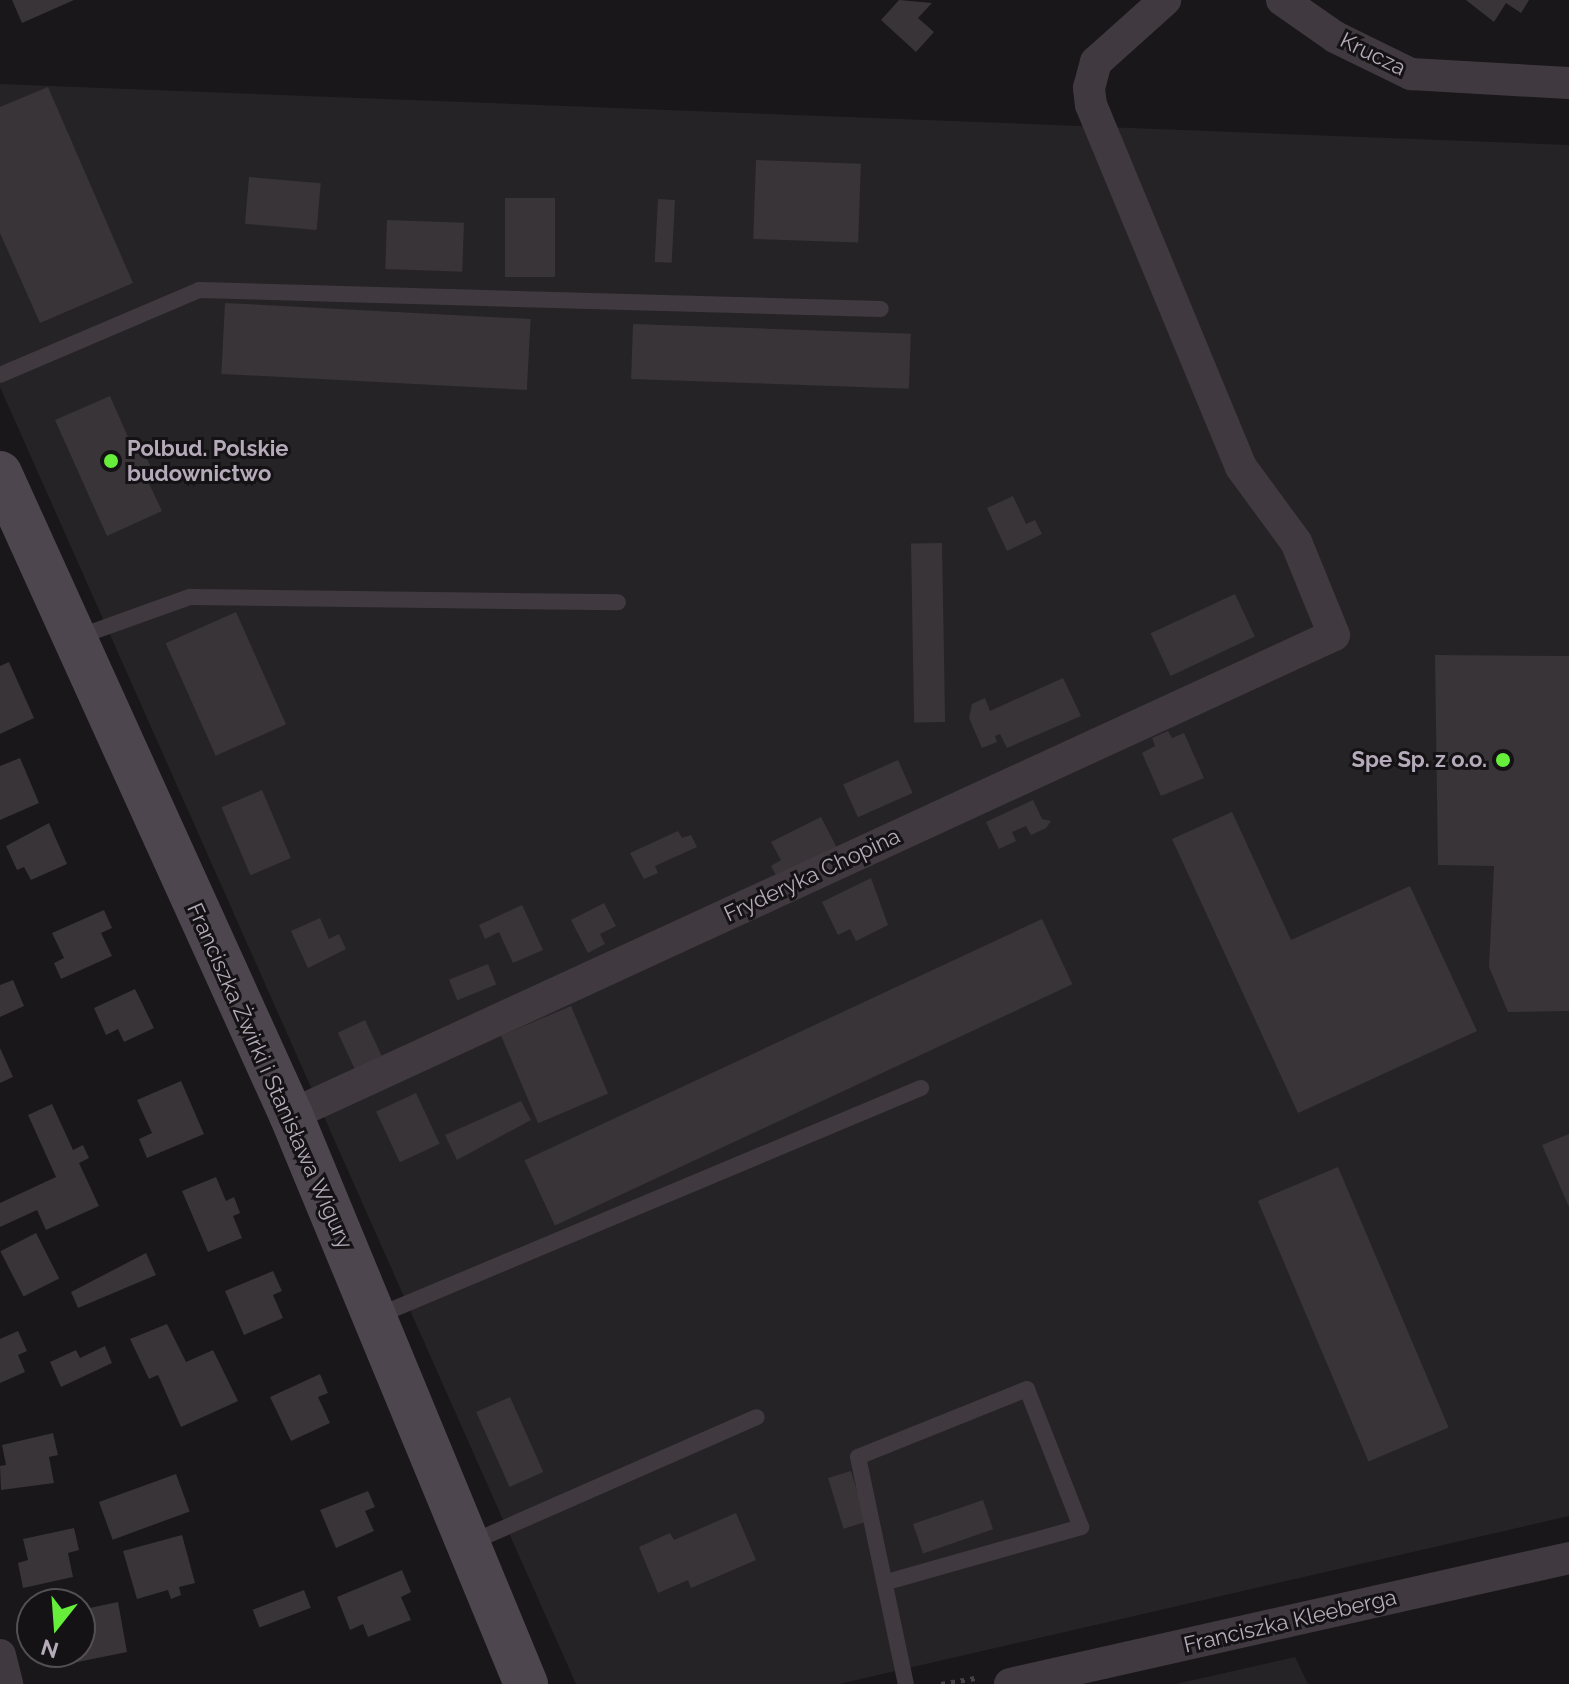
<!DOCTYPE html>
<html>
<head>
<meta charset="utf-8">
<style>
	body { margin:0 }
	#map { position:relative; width:1569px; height:1684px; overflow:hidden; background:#191719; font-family:Raleway,sans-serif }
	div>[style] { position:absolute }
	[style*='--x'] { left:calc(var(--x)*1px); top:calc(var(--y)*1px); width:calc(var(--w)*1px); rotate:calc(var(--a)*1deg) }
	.built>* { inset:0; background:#262326 }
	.building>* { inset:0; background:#383438; transform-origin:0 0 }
	.path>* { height:5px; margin-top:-2.5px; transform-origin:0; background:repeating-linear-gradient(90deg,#464047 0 4px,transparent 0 10px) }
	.lane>* { height:16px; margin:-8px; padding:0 8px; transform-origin:8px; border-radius:8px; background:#403a40 }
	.street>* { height:32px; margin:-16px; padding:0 16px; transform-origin:16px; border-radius:16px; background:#403a40 }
	.secondary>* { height:44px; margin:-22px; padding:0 22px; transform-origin:22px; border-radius:22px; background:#4d464e }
	.dots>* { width:22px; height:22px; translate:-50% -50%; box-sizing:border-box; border:4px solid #141214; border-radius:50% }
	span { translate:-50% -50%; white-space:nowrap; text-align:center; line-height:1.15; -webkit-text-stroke:6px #141214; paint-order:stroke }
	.street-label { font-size:22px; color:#b5aab9 }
	.poi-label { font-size:22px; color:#b5aab9; font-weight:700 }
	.left { translate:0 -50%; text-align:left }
	.right { translate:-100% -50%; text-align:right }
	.north { position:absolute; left:16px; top:1588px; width:80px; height:80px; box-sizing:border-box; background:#141214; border:2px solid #544f56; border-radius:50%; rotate:197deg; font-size:22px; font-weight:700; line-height:32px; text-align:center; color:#b5aab9 }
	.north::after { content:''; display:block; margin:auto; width:28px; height:36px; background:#66ee3a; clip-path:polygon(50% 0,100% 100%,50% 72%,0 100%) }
</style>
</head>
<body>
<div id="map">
	<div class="built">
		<i style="clip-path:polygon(0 84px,1569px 145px,1569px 1516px,839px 1684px,576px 1684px,0 387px)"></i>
		<i style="clip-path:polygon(1295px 1657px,1308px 1684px,1176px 1684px)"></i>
	</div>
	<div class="building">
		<i style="clip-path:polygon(12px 0,74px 0,22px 23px)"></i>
		<i style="clip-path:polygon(899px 0,932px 3px,918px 18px,934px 32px,916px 52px,881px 20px)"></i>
		<i style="clip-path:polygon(1466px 0,1529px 0,1521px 13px,1506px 3px,1494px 22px)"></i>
		<i style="clip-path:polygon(48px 87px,133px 283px,40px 323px,0 233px,0 107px)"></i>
		<i style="left:756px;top:160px;width:105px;height:79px;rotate:2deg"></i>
		<i style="left:249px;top:177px;width:72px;height:47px;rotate:5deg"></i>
		<i style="left:505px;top:198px;width:50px;height:79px"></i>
		<i style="left:658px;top:199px;width:17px;height:63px;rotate:3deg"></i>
		<i style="left:387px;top:220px;width:77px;height:49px;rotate:2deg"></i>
		<i style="left:225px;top:303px;width:306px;height:71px;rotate:3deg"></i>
		<i style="left:633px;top:324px;width:278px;height:55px;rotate:2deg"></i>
		<i style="clip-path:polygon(110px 396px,135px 453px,143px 450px,152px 470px,144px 473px,162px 511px,107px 536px,55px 420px)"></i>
		<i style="clip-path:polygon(1013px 496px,1026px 524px,1035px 520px,1042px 534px,1007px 551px,987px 508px)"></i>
		<i style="left:942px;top:543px;width:179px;height:31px;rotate:89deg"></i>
		<i style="left:1235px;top:594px;width:47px;height:93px;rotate:65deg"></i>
		<i style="left:236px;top:612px;width:123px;height:77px;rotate:66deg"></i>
		<i style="clip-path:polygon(1435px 655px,1569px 656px,1569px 1011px,1508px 1012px,1489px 967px,1494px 866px,1438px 865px)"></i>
		<i style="clip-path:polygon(9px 662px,34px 718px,0 734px,0 666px)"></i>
		<i style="clip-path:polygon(1063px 678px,1081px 716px,1007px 748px,1000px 734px,995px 736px,997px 742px,982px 748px,969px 718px,972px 704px,985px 698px,990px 711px)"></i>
		<i style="clip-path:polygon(1168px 731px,1172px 738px,1184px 733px,1204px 778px,1161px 796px,1142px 753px,1155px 746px,1152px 738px)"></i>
		<i style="clip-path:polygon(20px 758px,39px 803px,0 820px,0 766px)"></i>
		<i style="left:898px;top:760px;width:36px;height:60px;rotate:66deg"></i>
		<i style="left:262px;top:790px;width:74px;height:44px;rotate:67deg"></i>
		<i style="clip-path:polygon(1033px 800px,1042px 819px,1051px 821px,1046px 828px,1031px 835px,1026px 826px,1012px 832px,1016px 841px,999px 849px,986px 822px)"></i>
		<i style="clip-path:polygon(1232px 812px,1291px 940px,1410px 886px,1477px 1031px,1298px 1113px,1172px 839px)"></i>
		<i style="clip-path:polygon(821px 817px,838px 850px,778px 879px,771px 866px,781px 860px,771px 842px)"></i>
		<i style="clip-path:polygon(49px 823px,67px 864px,31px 880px,24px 867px,17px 870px,6px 846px)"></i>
		<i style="clip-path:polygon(678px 831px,682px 838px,691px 835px,697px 847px,655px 866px,658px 873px,644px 879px,630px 853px)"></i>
		<i style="clip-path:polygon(871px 878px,888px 925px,856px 941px,850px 929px,838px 935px,822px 902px)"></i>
		<i style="clip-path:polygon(604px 903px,616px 926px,600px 934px,605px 944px,588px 953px,571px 920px)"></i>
		<i style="clip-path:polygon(522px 905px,543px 950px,513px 963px,499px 932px,485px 939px,479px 925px)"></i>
		<i style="clip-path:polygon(104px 910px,112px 928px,101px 933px,112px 956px,61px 979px,54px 963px,64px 958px,52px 933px)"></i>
		<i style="clip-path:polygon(320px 918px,329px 939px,339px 934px,346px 949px,308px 968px,291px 931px)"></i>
		<i style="left:1042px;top:919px;width:72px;height:571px;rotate:65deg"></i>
		<i style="left:488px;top:964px;width:22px;height:42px;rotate:68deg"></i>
		<i style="clip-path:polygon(13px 980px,24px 1006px,0 1017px,0 985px)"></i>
		<i style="clip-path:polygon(135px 989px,154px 1028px,124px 1042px,118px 1029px,106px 1035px,94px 1008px)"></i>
		<i style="left:571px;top:1006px;width:95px;height:76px;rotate:67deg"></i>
		<i style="left:365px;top:1020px;width:41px;height:30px;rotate:65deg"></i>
		<i style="clip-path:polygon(0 1048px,13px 1077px,0 1083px)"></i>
		<i style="clip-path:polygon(181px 1081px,204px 1134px,147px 1158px,139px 1139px,152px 1133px,137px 1100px)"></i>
		<i style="left:416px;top:1093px;width:56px;height:44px;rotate:65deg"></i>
		<i style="clip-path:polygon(521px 1101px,531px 1120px,457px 1160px,445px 1135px)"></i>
		<i style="clip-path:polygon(52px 1104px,73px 1150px,83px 1145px,89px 1158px,79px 1163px,99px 1206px,46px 1230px,37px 1210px,0 1227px,0 1203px,56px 1177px,28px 1115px)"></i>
		<i style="clip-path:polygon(1569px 1134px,1569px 1207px,1542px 1145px)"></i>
		<i style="left:1338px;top:1167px;width:283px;height:87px;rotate:67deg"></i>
		<i style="clip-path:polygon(216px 1177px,226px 1201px,234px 1197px,240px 1213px,233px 1216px,242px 1238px,208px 1252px,182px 1191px)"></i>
		<i style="left:36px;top:1233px;width:51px;height:40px;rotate:63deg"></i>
		<i style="clip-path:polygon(146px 1253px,156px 1275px,78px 1308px,71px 1292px)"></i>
		<i style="clip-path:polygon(273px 1271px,282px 1291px,273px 1295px,283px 1318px,244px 1335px,225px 1291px)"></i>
		<i style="clip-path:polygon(167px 1324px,186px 1362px,213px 1350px,238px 1401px,181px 1427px,158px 1375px,149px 1379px,130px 1339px)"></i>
		<i style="clip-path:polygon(18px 1331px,27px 1351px,18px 1355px,25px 1372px,0 1383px,0 1339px)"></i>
		<i style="clip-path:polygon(105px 1346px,112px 1363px,61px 1387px,50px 1362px,76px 1350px,80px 1358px)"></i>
		<i style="clip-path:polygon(320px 1374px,328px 1393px,318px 1397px,330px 1423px,291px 1441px,270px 1397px)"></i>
		<i style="left:510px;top:1397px;width:82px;height:37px;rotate:66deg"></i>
		<i style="clip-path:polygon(53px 1433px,58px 1455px,49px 1457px,54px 1483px,1px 1490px,0 1466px,6px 1465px,2px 1445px)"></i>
		<i style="left:851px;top:1471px;width:53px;height:24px;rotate:73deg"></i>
		<i style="left:176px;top:1474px;width:40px;height:82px;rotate:70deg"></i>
		<i style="clip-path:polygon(368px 1491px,375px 1507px,365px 1511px,374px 1531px,336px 1548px,320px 1510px)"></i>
		<i style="left:983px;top:1500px;width:31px;height:74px;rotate:71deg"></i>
		<i style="clip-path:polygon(736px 1513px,756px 1560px,691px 1588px,688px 1580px,658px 1593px,639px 1547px,670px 1533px,674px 1540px)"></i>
		<i style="clip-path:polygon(74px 1528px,79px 1550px,68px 1553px,73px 1577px,23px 1588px,18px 1563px,28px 1560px,23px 1539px)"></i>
		<i style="clip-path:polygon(182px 1535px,195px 1583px,179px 1587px,181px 1595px,171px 1599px,168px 1590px,137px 1599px,123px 1551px)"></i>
		<i style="clip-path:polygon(402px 1570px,411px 1592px,401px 1597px,411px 1620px,368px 1637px,363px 1624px,350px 1630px,337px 1597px)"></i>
		<i style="left:304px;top:1590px;width:19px;height:55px;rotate:69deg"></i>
		<i style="clip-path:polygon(118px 1602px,127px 1652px,53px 1667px,50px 1652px,80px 1652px,80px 1610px)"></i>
	</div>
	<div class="path">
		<i style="--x:941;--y:1684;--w:39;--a:-10"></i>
	</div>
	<div class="lane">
		<i style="--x:0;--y:375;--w:216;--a:-23.1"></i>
		<i style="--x:199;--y:290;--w:682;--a:1.6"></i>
		<i style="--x:78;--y:637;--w:119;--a:-19.7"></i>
		<i style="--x:190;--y:597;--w:428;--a:0.7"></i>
		<i style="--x:377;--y:1316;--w:590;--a:-22.74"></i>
		<i style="--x:470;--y:1543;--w:313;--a:-23.7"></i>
		<i style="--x:887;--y:1582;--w:202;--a:-15.8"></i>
		<i style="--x:1081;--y:1527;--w:148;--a:-111.4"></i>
		<i style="--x:1027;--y:1389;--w:182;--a:158.1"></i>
		<i style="--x:858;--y:1457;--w:232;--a:78.1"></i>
	</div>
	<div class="street">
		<i style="--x:1282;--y:0;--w:65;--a:34.9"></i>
		<i style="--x:1335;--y:37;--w:85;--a:26"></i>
		<i style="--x:1411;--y:74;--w:158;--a:3.3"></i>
		<i style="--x:291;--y:1115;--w:1148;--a:-24.71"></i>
		<i style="--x:1334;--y:635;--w:100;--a:-112.2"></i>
		<i style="--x:1296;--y:542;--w:93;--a:-126.3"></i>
		<i style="--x:1241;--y:467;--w:392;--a:-112.5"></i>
		<i style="--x:1091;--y:105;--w:17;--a:-97"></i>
		<i style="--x:1089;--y:88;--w:27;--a:-75"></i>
		<i style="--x:1096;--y:62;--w:93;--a:-41.9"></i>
		<i style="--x:0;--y:1655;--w:30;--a:76"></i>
		<i style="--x:1010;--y:1684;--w:573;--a:-12.7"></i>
	</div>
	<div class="secondary">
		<i style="--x:0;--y:473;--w:705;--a:65.62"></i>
		<i style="--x:291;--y:1115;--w:616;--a:67.56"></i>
	</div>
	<div class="dots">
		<i style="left:111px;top:461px;background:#66ee3a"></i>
		<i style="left:1503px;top:760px;background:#66ee3a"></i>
	</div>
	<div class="street-label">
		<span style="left:1373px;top:54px;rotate:26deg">Krucza</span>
		<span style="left:812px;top:875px;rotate:-25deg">Fryderyka Chopina</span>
		<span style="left:270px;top:1076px;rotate:66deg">Franciszka Żwirki i Stanisława Wigury</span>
		<span style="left:1290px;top:1621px;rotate:-13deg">Franciszka Kleeberga</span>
	</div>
	<div class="poi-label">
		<span class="left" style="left:127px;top:461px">Polbud. Polskie<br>budownictwo</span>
		<span class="right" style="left:1487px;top:760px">Spe Sp. z o.o.</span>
	</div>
	<div class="north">N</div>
</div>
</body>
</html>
